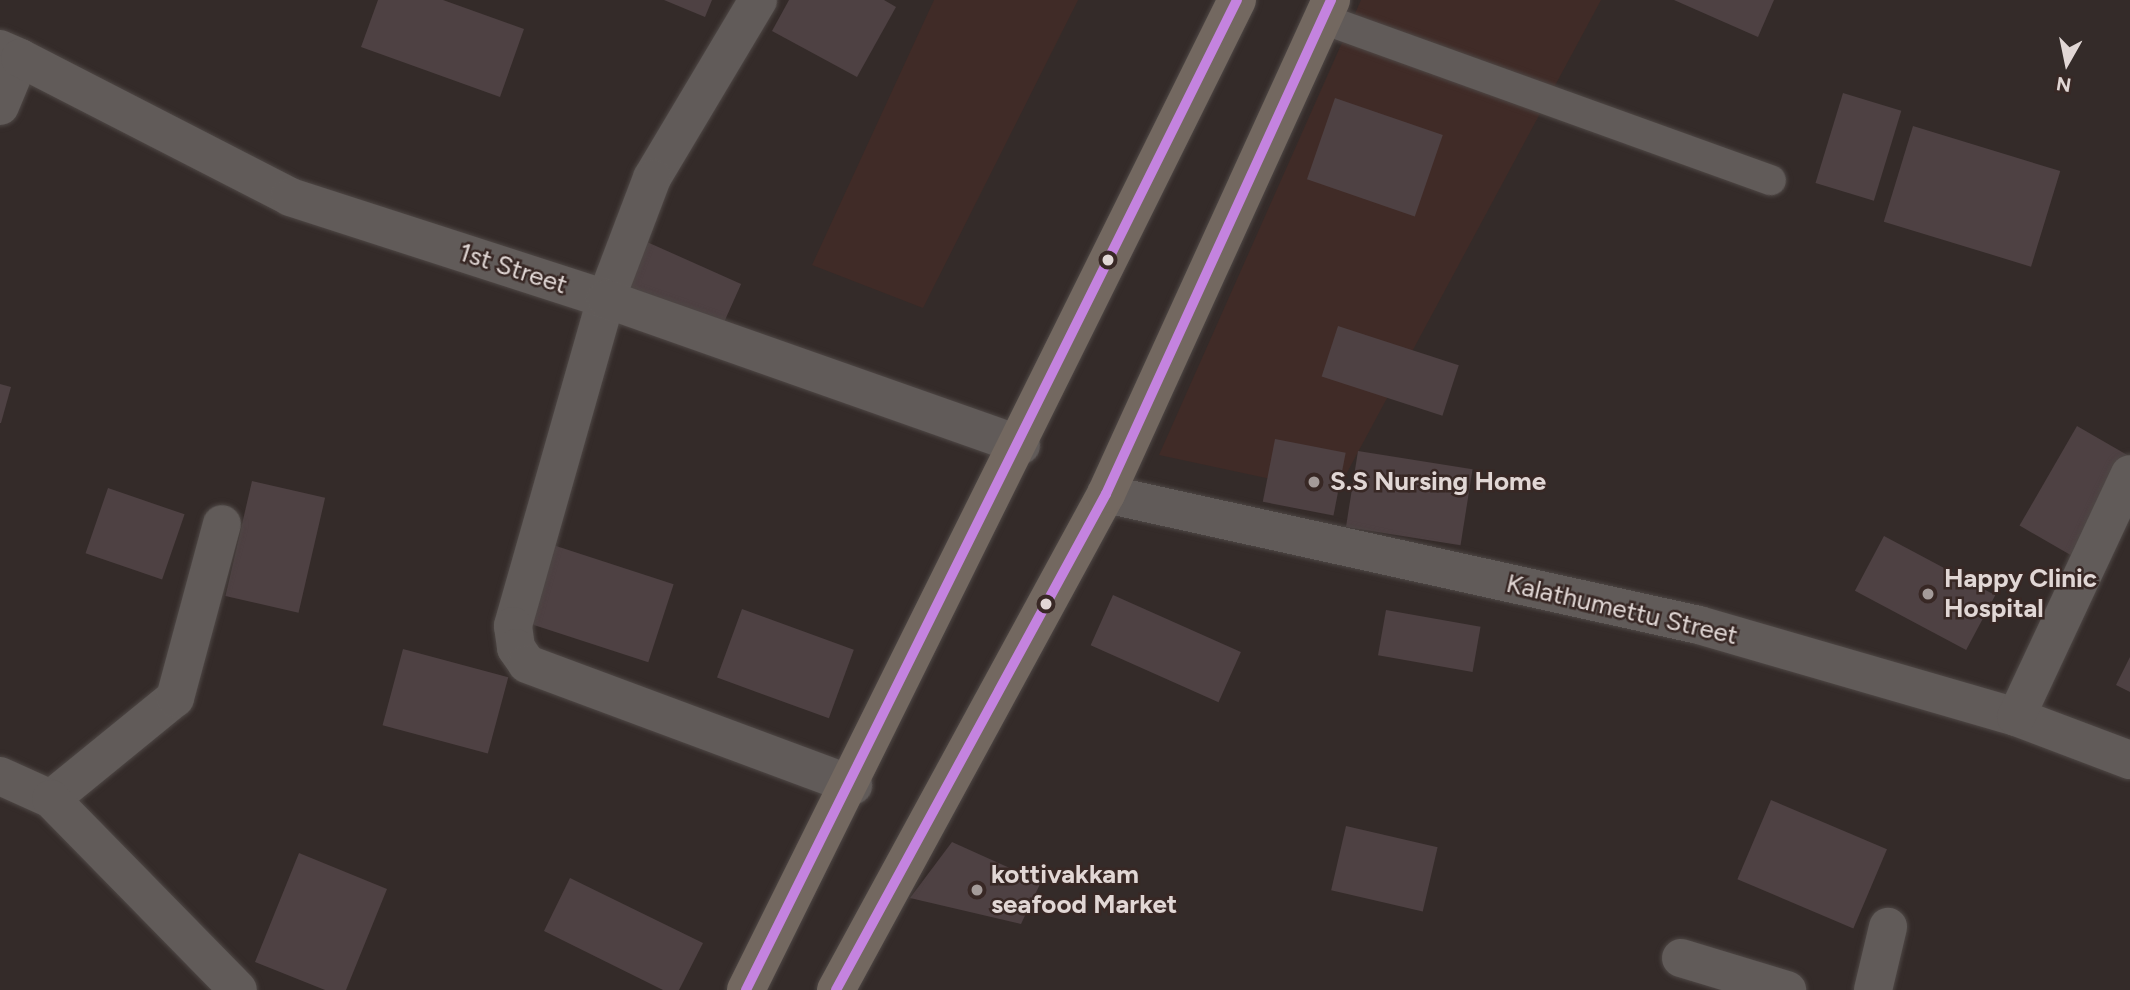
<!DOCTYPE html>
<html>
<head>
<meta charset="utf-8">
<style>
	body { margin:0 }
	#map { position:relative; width:2130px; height:990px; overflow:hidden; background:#342b29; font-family:Figtree,sans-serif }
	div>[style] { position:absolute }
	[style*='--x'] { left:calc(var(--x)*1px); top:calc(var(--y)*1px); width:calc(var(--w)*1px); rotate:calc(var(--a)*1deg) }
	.built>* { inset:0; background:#402b27 }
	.building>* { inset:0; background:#4e4143; transform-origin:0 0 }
	.roads { filter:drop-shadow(0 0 2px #4e4745) drop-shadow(0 0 2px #4e4745) }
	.service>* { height:30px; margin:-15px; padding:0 15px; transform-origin:15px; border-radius:15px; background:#615b59 }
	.minor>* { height:38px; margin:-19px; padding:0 19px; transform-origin:19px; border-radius:19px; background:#615b59 }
	.tertiary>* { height:38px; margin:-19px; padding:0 19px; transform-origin:19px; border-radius:19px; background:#615b59 }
	.primary>* { height:38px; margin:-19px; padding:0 19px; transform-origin:19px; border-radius:19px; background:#736860 }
	.bus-1>* { height:10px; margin:-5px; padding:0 5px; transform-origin:5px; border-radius:5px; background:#c483df }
	.dots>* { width:19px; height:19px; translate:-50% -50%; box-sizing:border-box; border:4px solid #382825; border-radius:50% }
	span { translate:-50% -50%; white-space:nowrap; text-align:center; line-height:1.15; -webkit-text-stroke:5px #382825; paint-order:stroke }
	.street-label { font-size:26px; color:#e1d7d5 }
	.poi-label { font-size:26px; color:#e1d7d5; font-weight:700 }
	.left { translate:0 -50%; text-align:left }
	.north { position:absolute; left:2032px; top:28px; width:70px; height:70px; -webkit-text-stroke:5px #382825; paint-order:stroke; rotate:189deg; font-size:19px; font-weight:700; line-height:28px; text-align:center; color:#e1d7d5 }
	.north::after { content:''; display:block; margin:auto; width:24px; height:32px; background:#e1d7d5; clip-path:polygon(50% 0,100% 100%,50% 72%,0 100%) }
</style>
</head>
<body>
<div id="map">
	<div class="built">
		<i style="clip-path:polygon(934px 0,1078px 0,923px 308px,812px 265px)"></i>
		<i style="clip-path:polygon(1361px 0,1601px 0,1336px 493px,1159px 455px)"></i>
	</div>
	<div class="building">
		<i style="clip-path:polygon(378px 0,443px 0,524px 29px,500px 97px,361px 47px)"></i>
		<i style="clip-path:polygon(664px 0,712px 0,705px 17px)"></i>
		<i style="clip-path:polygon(789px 0,884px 0,896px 7px,857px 77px,772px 31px)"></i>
		<i style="clip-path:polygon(1674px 0,1774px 0,1758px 37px)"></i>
		<i style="left:1843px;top:93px;width:61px;height:94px;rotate:17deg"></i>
		<i style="left:1335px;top:98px;width:114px;height:86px;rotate:19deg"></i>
		<i style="left:1913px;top:126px;width:154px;height:100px;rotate:17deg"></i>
		<i style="left:647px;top:242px;width:103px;height:51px;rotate:24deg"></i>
		<i style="left:1338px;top:326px;width:127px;height:53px;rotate:18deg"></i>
		<i style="clip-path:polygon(0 384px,11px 387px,1px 423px,0 423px)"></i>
		<i style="left:2077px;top:426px;width:61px;height:115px;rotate:30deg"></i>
		<i style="left:1275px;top:439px;width:72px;height:64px;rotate:11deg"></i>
		<i style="left:1358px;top:451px;width:116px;height:77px;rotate:9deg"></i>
		<i style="left:252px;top:481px;width:75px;height:118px;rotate:13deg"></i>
		<i style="left:108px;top:488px;width:81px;height:69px;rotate:19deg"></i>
		<i style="left:1884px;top:536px;width:126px;height:62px;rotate:28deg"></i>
		<i style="left:550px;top:544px;width:130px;height:82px;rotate:18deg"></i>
		<i style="left:1113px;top:595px;width:140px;height:55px;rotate:24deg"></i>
		<i style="left:742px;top:609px;width:119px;height:73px;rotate:20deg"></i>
		<i style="left:1386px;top:610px;width:96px;height:46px;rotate:10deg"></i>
		<i style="left:403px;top:649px;width:109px;height:79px;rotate:15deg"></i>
		<i style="clip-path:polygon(2130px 657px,2130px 692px,2116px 685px)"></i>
		<i style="left:1771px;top:800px;width:126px;height:86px;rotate:23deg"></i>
		<i style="left:1346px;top:826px;width:94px;height:66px;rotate:13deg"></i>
		<i style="clip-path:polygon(952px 842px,1041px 882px,1021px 924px,910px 898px)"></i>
		<i style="clip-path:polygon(299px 853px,387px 889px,346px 990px,325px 990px,255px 962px)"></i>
		<i style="clip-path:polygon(570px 878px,703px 943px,679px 990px,663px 990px,544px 931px)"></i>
	</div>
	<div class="roads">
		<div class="service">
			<i style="--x:1323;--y:19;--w:476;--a:19.8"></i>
		</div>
		<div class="minor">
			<i style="--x:758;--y:0;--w:207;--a:120.8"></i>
			<i style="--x:652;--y:178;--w:129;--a:110.8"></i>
			<i style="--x:606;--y:299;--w:340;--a:105.9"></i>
			<i style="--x:513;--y:626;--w:22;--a:82"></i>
			<i style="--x:516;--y:648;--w:19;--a:55"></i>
			<i style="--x:527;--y:664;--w:348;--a:20.4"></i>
			<i style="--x:0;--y:49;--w:22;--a:24"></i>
			<i style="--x:20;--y:58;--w:52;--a:112.6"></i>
			<i style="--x:20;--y:58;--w:304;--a:27.2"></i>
			<i style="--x:290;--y:197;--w:332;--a:17.9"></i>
			<i style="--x:606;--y:299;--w:440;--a:19.4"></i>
			<i style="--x:1106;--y:494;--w:607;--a:12.46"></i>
			<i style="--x:1699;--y:625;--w:330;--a:16.2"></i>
			<i style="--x:2016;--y:717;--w:122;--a:20.7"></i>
			<i style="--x:2016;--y:717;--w:268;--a:-64.9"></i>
			<i style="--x:51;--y:799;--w:160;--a:-39.2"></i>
			<i style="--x:175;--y:698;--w:180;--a:-74.9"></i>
			<i style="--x:1681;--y:958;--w:111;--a:16.8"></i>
			<i style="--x:1873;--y:990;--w:65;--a:-76.6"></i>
		</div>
		<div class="tertiary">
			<i style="--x:0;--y:776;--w:56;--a:24.3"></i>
			<i style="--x:51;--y:799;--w:267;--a:45.6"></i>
		</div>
		<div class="primary">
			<i style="--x:746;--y:990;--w:1105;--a:-63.62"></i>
			<i style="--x:836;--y:990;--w:565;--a:-61.44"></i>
			<i style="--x:1106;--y:494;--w:543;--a:-65.51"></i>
		</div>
	</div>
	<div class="bus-1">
		<i style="--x:746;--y:990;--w:1105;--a:-63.62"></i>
		<i style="--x:836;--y:990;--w:565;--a:-61.44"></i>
		<i style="--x:1106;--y:494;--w:543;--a:-65.51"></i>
	</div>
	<div class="dots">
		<i style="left:1108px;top:260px;background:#e1d7d5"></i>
		<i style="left:1314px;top:482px;background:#a49b99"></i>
		<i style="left:1928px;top:594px;background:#a49b99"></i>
		<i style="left:1046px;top:604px;background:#e1d7d5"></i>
		<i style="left:977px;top:890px;background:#a49b99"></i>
	</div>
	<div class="street-label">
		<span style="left:513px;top:269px;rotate:18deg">1st Street</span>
		<span style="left:1622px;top:610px;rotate:13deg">Kalathumettu Street</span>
	</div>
	<div class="poi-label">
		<span class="left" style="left:1330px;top:482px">S.S Nursing Home</span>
		<span class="left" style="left:1944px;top:594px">Happy Clinic<br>Hospital</span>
		<span class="left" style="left:991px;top:890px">kottivakkam<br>seafood Market</span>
	</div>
	<div class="north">N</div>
</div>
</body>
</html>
